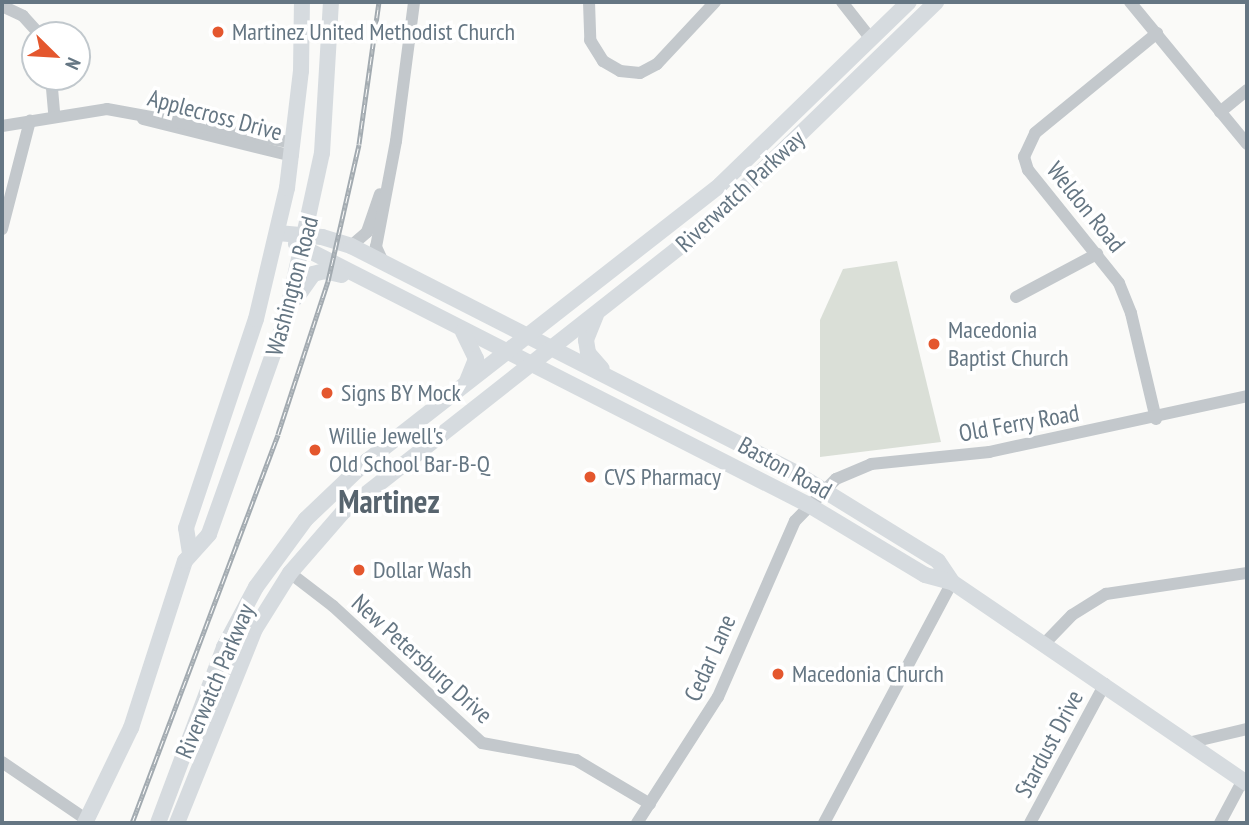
<!DOCTYPE html>
<html>
<head>
<meta charset="utf-8">
<style>
	body { margin:0 }
	#map { position:relative; width:1249px; height:825px; overflow:hidden; background:#fafaf8; font-family:"PT Sans Narrow",sans-serif }
	div>[style] { position:absolute }
	[style*='--x'] { left:calc(var(--x)*1px); top:calc(var(--y)*1px); width:calc(var(--w)*1px); rotate:calc(var(--a)*1deg) }
	.green>* { inset:0; background:#dadfd7 }
	.minor>* { height:12px; margin:-6px; padding:0 6px; transform-origin:6px; border-radius:6px; background:#c3c8cc }
	.major>* { height:16px; margin:-8px; padding:0 8px; transform-origin:8px; border-radius:8px; background:#d6dbdf }
	.rail>* { height:5px; margin-top:-2.5px; transform-origin:0; background:repeating-linear-gradient(90deg,#fff 0 8px,#a2aab0 0 16px); box-sizing:border-box; border-block:2px solid #a2aab0 }
	.dots>* { width:19px; height:19px; translate:-50% -50%; box-sizing:border-box; border:4px solid #fff; border-radius:50% }
	span { translate:-50% -50%; white-space:nowrap; text-align:center; line-height:1.15; -webkit-text-stroke:7px #fff; paint-order:stroke }
	.poi-label { font-size:24px; color:#657683 }
	.left { translate:0 -50%; text-align:left }
	.street-label { font-size:24px; color:#657683 }
	.district-label { font-size:32px; color:#57646e; font-weight:700 }
	.frame { position:absolute; inset:0; border:4px solid #657683; pointer-events:none }
	.north { position:absolute; left:21px; top:21px; width:70px; height:70px; box-sizing:border-box; background:#fff; border:2px solid #c1c8cd; border-radius:50%; rotate:114deg; font-size:19px; font-weight:700; line-height:28px; text-align:center; color:#657683 }
	.north::after { content:''; display:block; margin:auto; width:24px; height:32px; background:#e4572e; clip-path:polygon(50% 0,100% 100%,50% 72%,0 100%) }
</style>
</head>
<body>
<div id="map">
	<div class="green">
		<i style="clip-path:polygon(897px 261px,941px 442px,820px 457px,820px 320px,843px 269px)"></i>
	</div>
	<div class="minor">
		<i style="--x:589;--y:2;--w:38;--a:88"></i>
		<i style="--x:590;--y:40;--w:25;--a:58"></i>
		<i style="--x:603;--y:61;--w:20;--a:30"></i>
		<i style="--x:620;--y:71;--w:20;--a:6"></i>
		<i style="--x:640;--y:73;--w:19;--a:-28"></i>
		<i style="--x:657;--y:64;--w:85;--a:-46.9"></i>
		<i style="--x:842;--y:2;--w:47;--a:51.9"></i>
		<i style="--x:1130;--y:2;--w:184;--a:50.5"></i>
		<i style="--x:2;--y:6;--w:23;--a:25"></i>
		<i style="--x:23;--y:16;--w:25;--a:48"></i>
		<i style="--x:51;--y:77;--w:37;--a:85"></i>
		<i style="--x:1220;--y:112;--w:35;--a:-39"></i>
		<i style="--x:143;--y:119;--w:154;--a:13.9"></i>
		<i style="--x:2;--y:126;--w:106;--a:-9.2"></i>
		<i style="--x:107;--y:109;--w:190;--a:10.3"></i>
		<i style="--x:2;--y:229;--w:112;--a:-75.5"></i>
		<i style="--x:351;--y:246;--w:21;--a:-41"></i>
		<i style="--x:367;--y:232;--w:40;--a:-71.1"></i>
		<i style="--x:383;--y:262;--w:17;--a:-115"></i>
		<i style="--x:376;--y:247;--w:108;--a:-79.3"></i>
		<i style="--x:396;--y:141;--w:140;--a:-82.6"></i>
		<i style="--x:1016;--y:297;--w:92;--a:-28"></i>
		<i style="--x:1156;--y:419;--w:109;--a:-103.3"></i>
		<i style="--x:1131;--y:313;--w:32;--a:-112"></i>
		<i style="--x:1119;--y:283;--w:145;--a:-128.8"></i>
		<i style="--x:1028;--y:170;--w:14;--a:-107"></i>
		<i style="--x:1024;--y:157;--w:26;--a:-65"></i>
		<i style="--x:1035;--y:133;--w:158;--a:-39.3"></i>
		<i style="--x:290;--y:573;--w:54;--a:37.5"></i>
		<i style="--x:333;--y:606;--w:202;--a:42.6"></i>
		<i style="--x:482;--y:743;--w:96;--a:10.3"></i>
		<i style="--x:576;--y:760;--w:86;--a:30.7"></i>
		<i style="--x:1044;--y:644;--w:40;--a:-46"></i>
		<i style="--x:1072;--y:615;--w:40;--a:-32"></i>
		<i style="--x:1106;--y:594;--w:143;--a:-8.5"></i>
		<i style="--x:1192;--y:742;--w:57;--a:-13.3"></i>
		<i style="--x:2;--y:762;--w:103;--a:34.3"></i>
		<i style="--x:637;--y:823;--w:150;--a:-57.3"></i>
		<i style="--x:718;--y:697;--w:192;--a:-66.4"></i>
		<i style="--x:795;--y:521;--w:59;--a:-45.7"></i>
		<i style="--x:836;--y:479;--w:38;--a:-23"></i>
		<i style="--x:871;--y:464;--w:119;--a:-5.8"></i>
		<i style="--x:989;--y:452;--w:264;--a:-12.2"></i>
		<i style="--x:824;--y:823;--w:273;--a:-62"></i>
		<i style="--x:1030;--y:823;--w:158;--a:-61.7"></i>
		<i style="--x:1220;--y:823;--w:49;--a:-61.9"></i>
	</div>
	<div class="major">
		<i style="--x:278;--y:233;--w:44;--a:5.2"></i>
		<i style="--x:322;--y:237;--w:30;--a:17"></i>
		<i style="--x:351;--y:246;--w:497;--a:27"></i>
		<i style="--x:794;--y:472;--w:169;--a:31.7"></i>
		<i style="--x:938;--y:561;--w:25;--a:56"></i>
		<i style="--x:952;--y:582;--w:357;--a:34.3"></i>
		<i style="--x:296;--y:244;--w:573;--a:26.97"></i>
		<i style="--x:807;--y:504;--w:138;--a:31"></i>
		<i style="--x:925;--y:575;--w:28;--a:15"></i>
		<i style="--x:297;--y:297;--w:28;--a:-55"></i>
		<i style="--x:313;--y:274;--w:11;--a:-15"></i>
		<i style="--x:324;--y:271;--w:18;--a:13"></i>
		<i style="--x:596;--y:315;--w:27;--a:112"></i>
		<i style="--x:586;--y:340;--w:13;--a:81"></i>
		<i style="--x:588;--y:353;--w:21;--a:49"></i>
		<i style="--x:463;--y:332;--w:30;--a:64"></i>
		<i style="--x:476;--y:359;--w:24;--a:112"></i>
		<i style="--x:190;--y:553;--w:25;--a:-99"></i>
		<i style="--x:186;--y:528;--w:220;--a:-71.5"></i>
		<i style="--x:256;--y:319;--w:135;--a:-76.7"></i>
		<i style="--x:287;--y:188;--w:118;--a:-83.2"></i>
		<i style="--x:301;--y:71;--w:69;--a:-89.2"></i>
		<i style="--x:85;--y:823;--w:106;--a:-64.2"></i>
		<i style="--x:131;--y:728;--w:176;--a:-72.1"></i>
		<i style="--x:185;--y:561;--w:36;--a:-48"></i>
		<i style="--x:209;--y:534;--w:229;--a:-70.4"></i>
		<i style="--x:286;--y:318;--w:169;--a:-77.7"></i>
		<i style="--x:322;--y:153;--w:151;--a:-86.6"></i>
		<i style="--x:158;--y:823;--w:188;--a:-69.4"></i>
		<i style="--x:224;--y:647;--w:68;--a:-61.9"></i>
		<i style="--x:256;--y:587;--w:84;--a:-53.7"></i>
		<i style="--x:306;--y:519;--w:84;--a:-43.6"></i>
		<i style="--x:367;--y:461;--w:448;--a:-38"></i>
		<i style="--x:720;--y:185;--w:263;--a:-44.1"></i>
		<i style="--x:177;--y:823;--w:209;--a:-68.1"></i>
		<i style="--x:255;--y:629;--w:66;--a:-58"></i>
		<i style="--x:290;--y:573;--w:81;--a:-49"></i>
		<i style="--x:343;--y:512;--w:454;--a:-38.2"></i>
		<i style="--x:700;--y:231;--w:329;--a:-44.1"></i>
	</div>
	<div class="rail">
		<i style="--x:132;--y:823;--w:415;--a:-69.4"></i>
		<i style="--x:278;--y:434;--w:161;--a:-71.9"></i>
		<i style="--x:328;--y:281;--w:140;--a:-77.2"></i>
		<i style="--x:359;--y:144;--w:143;--a:-82"></i>
	</div>
	<div class="dots">
		<i style="left:218px;top:32px;background:#e4572e"></i>
		<i style="left:934px;top:344px;background:#e4572e"></i>
		<i style="left:327px;top:393px;background:#e4572e"></i>
		<i style="left:315px;top:450px;background:#e4572e"></i>
		<i style="left:590px;top:477px;background:#e4572e"></i>
		<i style="left:359px;top:570px;background:#e4572e"></i>
		<i style="left:778px;top:674px;background:#e4572e"></i>
	</div>
	<div class="poi-label">
		<span class="left" style="left:232px;top:32px">Martinez United Methodist Church</span>
		<span class="left" style="left:948px;top:344px">Macedonia<br>Baptist Church</span>
		<span class="left" style="left:341px;top:393px">Signs BY Mock</span>
		<span class="left" style="left:329px;top:450px">Willie Jewell's<br>Old School Bar-B-Q</span>
		<span class="left" style="left:604px;top:477px">CVS Pharmacy</span>
		<span class="left" style="left:373px;top:570px">Dollar Wash</span>
		<span class="left" style="left:792px;top:674px">Macedonia Church</span>
	</div>
	<div class="street-label">
		<span style="left:215px;top:115px;rotate:15deg">Applecross Drive</span>
		<span style="left:740px;top:191px;rotate:-43deg">Riverwatch Parkway</span>
		<span style="left:1086px;top:207px;rotate:51deg">Weldon Road</span>
		<span style="left:292px;top:286px;rotate:-75deg">Washington Road</span>
		<span style="left:1019px;top:423px;rotate:-10deg">Old Ferry Road</span>
		<span style="left:785px;top:468px;rotate:29deg">Baston Road</span>
		<span style="left:710px;top:658px;rotate:-66deg">Cedar Lane</span>
		<span style="left:422px;top:659px;rotate:42deg">New Petersburg Drive</span>
		<span style="left:215px;top:681px;rotate:-67deg">Riverwatch Parkway</span>
		<span style="left:1049px;top:744px;rotate:-62deg">Stardust Drive</span>
	</div>
	<div class="district-label">
		<span style="left:389px;top:501px">Martinez</span>
	</div>
	<div class="frame"></div>
	<div class="north">N</div>
</div>
</body>
</html>
